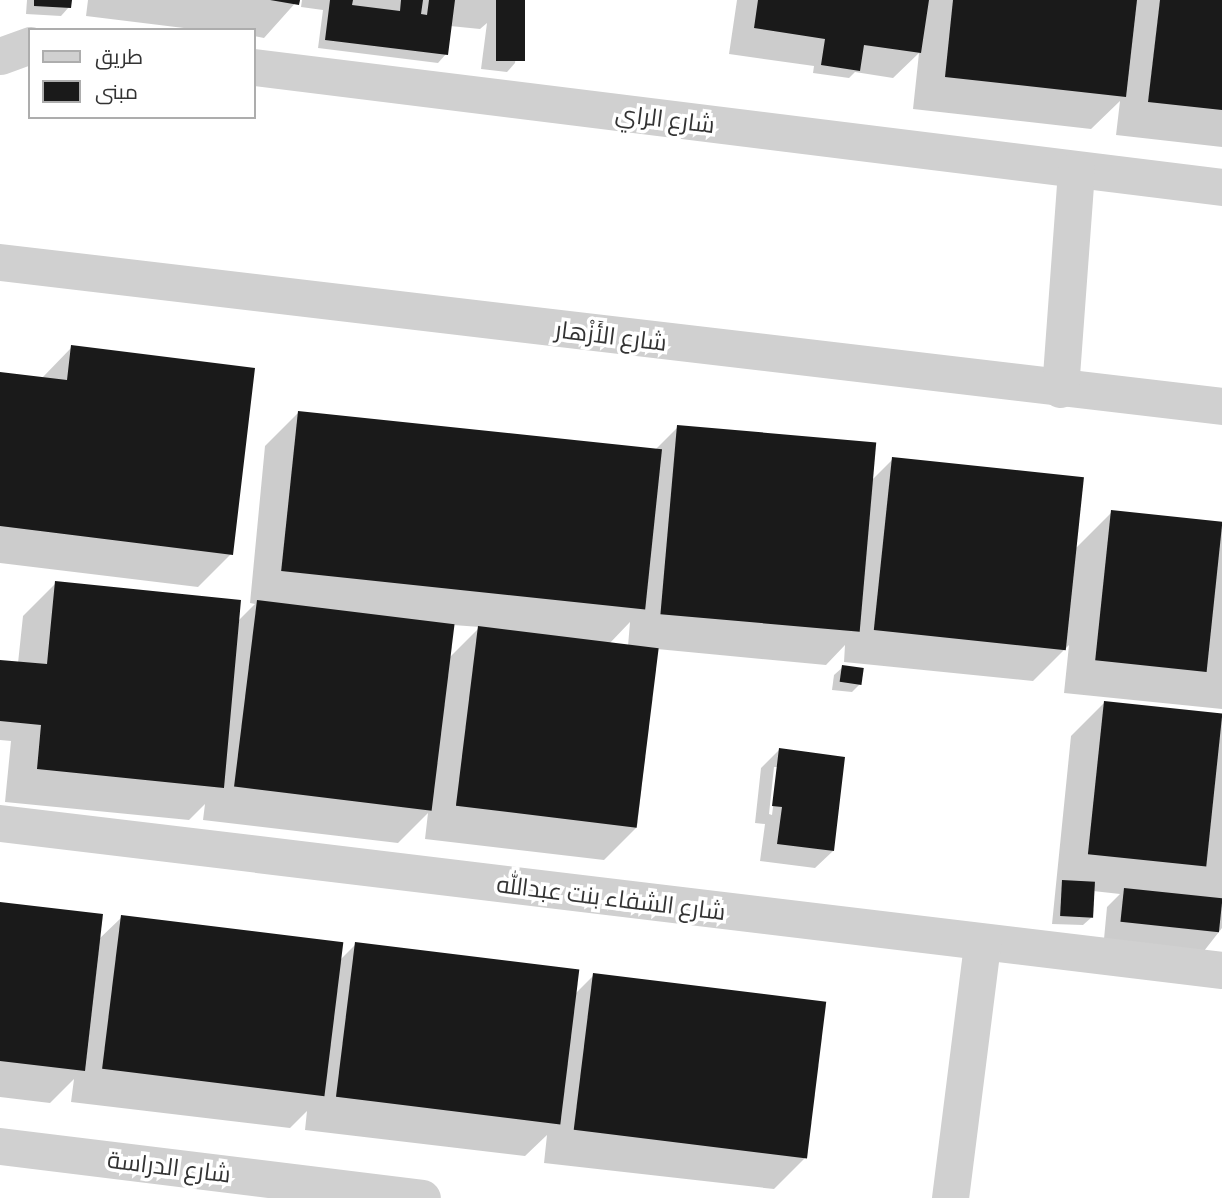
<!DOCTYPE html>
<html>
<head>
<meta charset="utf-8">
<style>
	body { margin:0 }
	#map { position:relative; width:1222px; height:1198px; overflow:hidden; background:#fff; font-family:"Titillium Web",Cairo,sans-serif }
	div>[style] { position:absolute }
	[style*='--x'] { left:calc(var(--x)*1px); top:calc(var(--y)*1px); width:calc(var(--w)*1px); rotate:calc(var(--a)*1deg) }
	.shadow>* { inset:0; background:#0003 }
	.building>* { inset:0; background:#1a1a1a; transform-origin:0 0 }
	.minor>* { height:37px; margin:-18.5px; padding:0 18.5px; transform-origin:18.5px; border-radius:18.5px; background:#d0d0d0 }
	span { translate:-50% -50%; white-space:nowrap; text-align:center; line-height:1.15; -webkit-text-stroke:7px #fff; paint-order:stroke }
	.street-label { font-size:24px; color:#333 }
	.legend { position:absolute; left:28px; top:28px; width:228px; height:91px; box-sizing:border-box; background:#fff; border:2px solid #adadad; margin:0; padding:9px 12px; list-style:none; font-size:21px; color:#333 }
	.legend li { display:flex; align-items:center; gap:14px; height:35px }
	.legend b { width:35px; border:2px solid #adadad }
</style>
</head>
<body>
<div id="map">
	<div class="shadow">
		<i style="clip-path:polygon(27px 0,70px 0,69px 7px,61px 16px,26px 14px)"></i>
		<i style="clip-path:polygon(88px 0,298px 0,264px 38px,254px 36px,254px 30px,200px 30px,86px 16px)"></i>
		<i style="clip-path:polygon(302px 0,523px 0,515px 63px,507px 72px,481px 69px,487px 23px,480px 29px,450px 26px,446px 54px,438px 63px,318px 48px,323px 10px,301px 7px)"></i>
		<i style="clip-path:polygon(737px 0,1222px 0,1222px 147px,1116px 135px,1120px 101px,1091px 129px,913px 109px,919px 53px,893px 78px,855px 72px,849px 78px,813px 73px,814px 66px,729px 54px)"></i>
		<i style="clip-path:polygon(72px 347px,231px 554px,198px 587px,0 563px,0 374px,41px 379px)"></i>
		<i style="clip-path:polygon(evenodd,298px 413px,655px 450px,678px 427px,872px 480px,893px 459px,1076px 548px,1112px 512px,1222px 523px,1222px 709px,1064px 693px,1069px 645px,1033px 681px,844px 662px,845px 645px,826px 665px,657px 649px,637px 827px,604px 860px,425px 839px,428px 813px,398px 843px,203px 820px,205px 804px,189px 820px,5px 802px,11px 741px,0 740px,0 661px,18px 663px,23px 616px,56px 583px,237px 622px,255px 604px,250px 603px,265px 446px,298px 413px,630px 622px,628px 646px,609px 644px,630px 622px,298px 413px,453px 625px,480px 627px,449px 658px,453px 625px)"></i>
		<i style="clip-path:polygon(843px 667px,860px 684px,852px 692px,832px 690px,834px 675px)"></i>
		<i style="clip-path:polygon(1104px 703px,1222px 716px,1222px 928px,1204px 951px,1104px 939px,1107px 907px,1120px 894px,1093px 891px,1092px 917px,1083px 925px,1052px 924px,1071px 736px)"></i>
		<i style="clip-path:polygon(evenodd,779px 750px,833px 851px,815px 868px,760px 861px,765px 824px,755px 823px,761px 768px,779px 750px,774px 767px,778px 767px,772px 815px,769px 814px,774px 767px)"></i>
		<i style="clip-path:polygon(0 904px,98px 940px,122px 917px,339px 961px,356px 944px,574px 995px,594px 975px,807px 1156px,774px 1189px,544px 1163px,547px 1135px,525px 1156px,305px 1130px,307px 1111px,290px 1128px,71px 1102px,74px 1079px,50px 1103px,0 1097px)"></i>
	</div>
	<div class="building">
		<i style="clip-path:polygon(34px 0,72px 0,71px 8px,34px 6px)"></i>
		<i style="clip-path:polygon(270px 0,300px 0,299px 5px)"></i>
		<i style="clip-path:polygon(330px 0,353px 0,352px 5px,400px 11px,401px 0,423px 0,421px 14px,427px 15px,429px 0,455px 0,448px 55px,325px 40px)"></i>
		<i style="left:496px;top:0;width:29px;height:61px"></i>
		<i style="clip-path:polygon(758px 0,929px 0,921px 53px,864px 45px,860px 71px,821px 65px,825px 39px,754px 28px)"></i>
		<i style="clip-path:polygon(953px 0,1137px 0,1126px 97px,945px 77px)"></i>
		<i style="clip-path:polygon(1160px 0,1222px 0,1222px 110px,1148px 102px)"></i>
		<i style="clip-path:polygon(71px 345px,255px 368px,233px 555px,0 526px,0 372px,67px 380px)"></i>
		<i style="left:298px;top:411px;width:366px;height:161px;rotate:6deg"></i>
		<i style="left:677px;top:425px;width:200px;height:190px;rotate:5deg"></i>
		<i style="left:892px;top:457px;width:193px;height:174px;rotate:6deg"></i>
		<i style="left:1111px;top:510px;width:112px;height:151px;rotate:6deg"></i>
		<i style="clip-path:polygon(55px 581px,241px 600px,224px 788px,37px 769px,41px 725px,0 721px,0 660px,47px 664px)"></i>
		<i style="left:257px;top:600px;width:199px;height:188px;rotate:7deg"></i>
		<i style="left:478px;top:626px;width:182px;height:181px;rotate:7deg"></i>
		<i style="left:842px;top:665px;width:22px;height:17px;rotate:8deg"></i>
		<i style="left:1104px;top:701px;width:119px;height:154px;rotate:6deg"></i>
		<i style="clip-path:polygon(779px 748px,845px 757px,834px 851px,777px 844px,782px 807px,772px 806px)"></i>
		<i style="left:1062px;top:880px;width:33px;height:36px;rotate:3deg"></i>
		<i style="left:1124px;top:888px;width:99px;height:34px;rotate:6deg"></i>
		<i style="clip-path:polygon(0 902px,103px 914px,85px 1071px,0 1061px)"></i>
		<i style="left:121px;top:915px;width:224px;height:155px;rotate:7deg"></i>
		<i style="left:355px;top:942px;width:226px;height:156px;rotate:7deg"></i>
		<i style="left:593px;top:973px;width:235px;height:158px;rotate:7deg"></i>
	</div>
	<div class="minor">
		<i style="--x:0;--y:56;--w:32;--a:-20"></i>
		<i style="--x:254;--y:67;--w:975;--a:7.07"></i>
		<i style="--x:0;--y:262;--w:1230;--a:6.72"></i>
		<i style="--x:1060;--y:389;--w:219;--a:-85.8"></i>
		<i style="--x:0;--y:823;--w:1231;--a:6.86"></i>
		<i style="--x:0;--y:1146;--w:425;--a:7"></i>
		<i style="--x:950;--y:1198;--w:257;--a:-82.8"></i>
	</div>
	<div class="street-label">
		<span style="left:665px;top:119px;rotate:7deg">شارع الراي</span>
		<span style="left:611px;top:336px;rotate:7deg">شارع الأَزْهار</span>
		<span style="left:611px;top:898px;rotate:7deg">شارع الشفاء بنت عبدالله</span>
		<span style="left:169px;top:1167px;rotate:7deg">شارع الدراسة</span>
	</div>
	<ul class="legend">
	<li><b style="height:9px;background:#d0d0d0"></b>طريق</li>
	<li><b style="height:19px;background:#1a1a1a"></b>مبنى</li>
	</ul>
</div>
</body>
</html>
